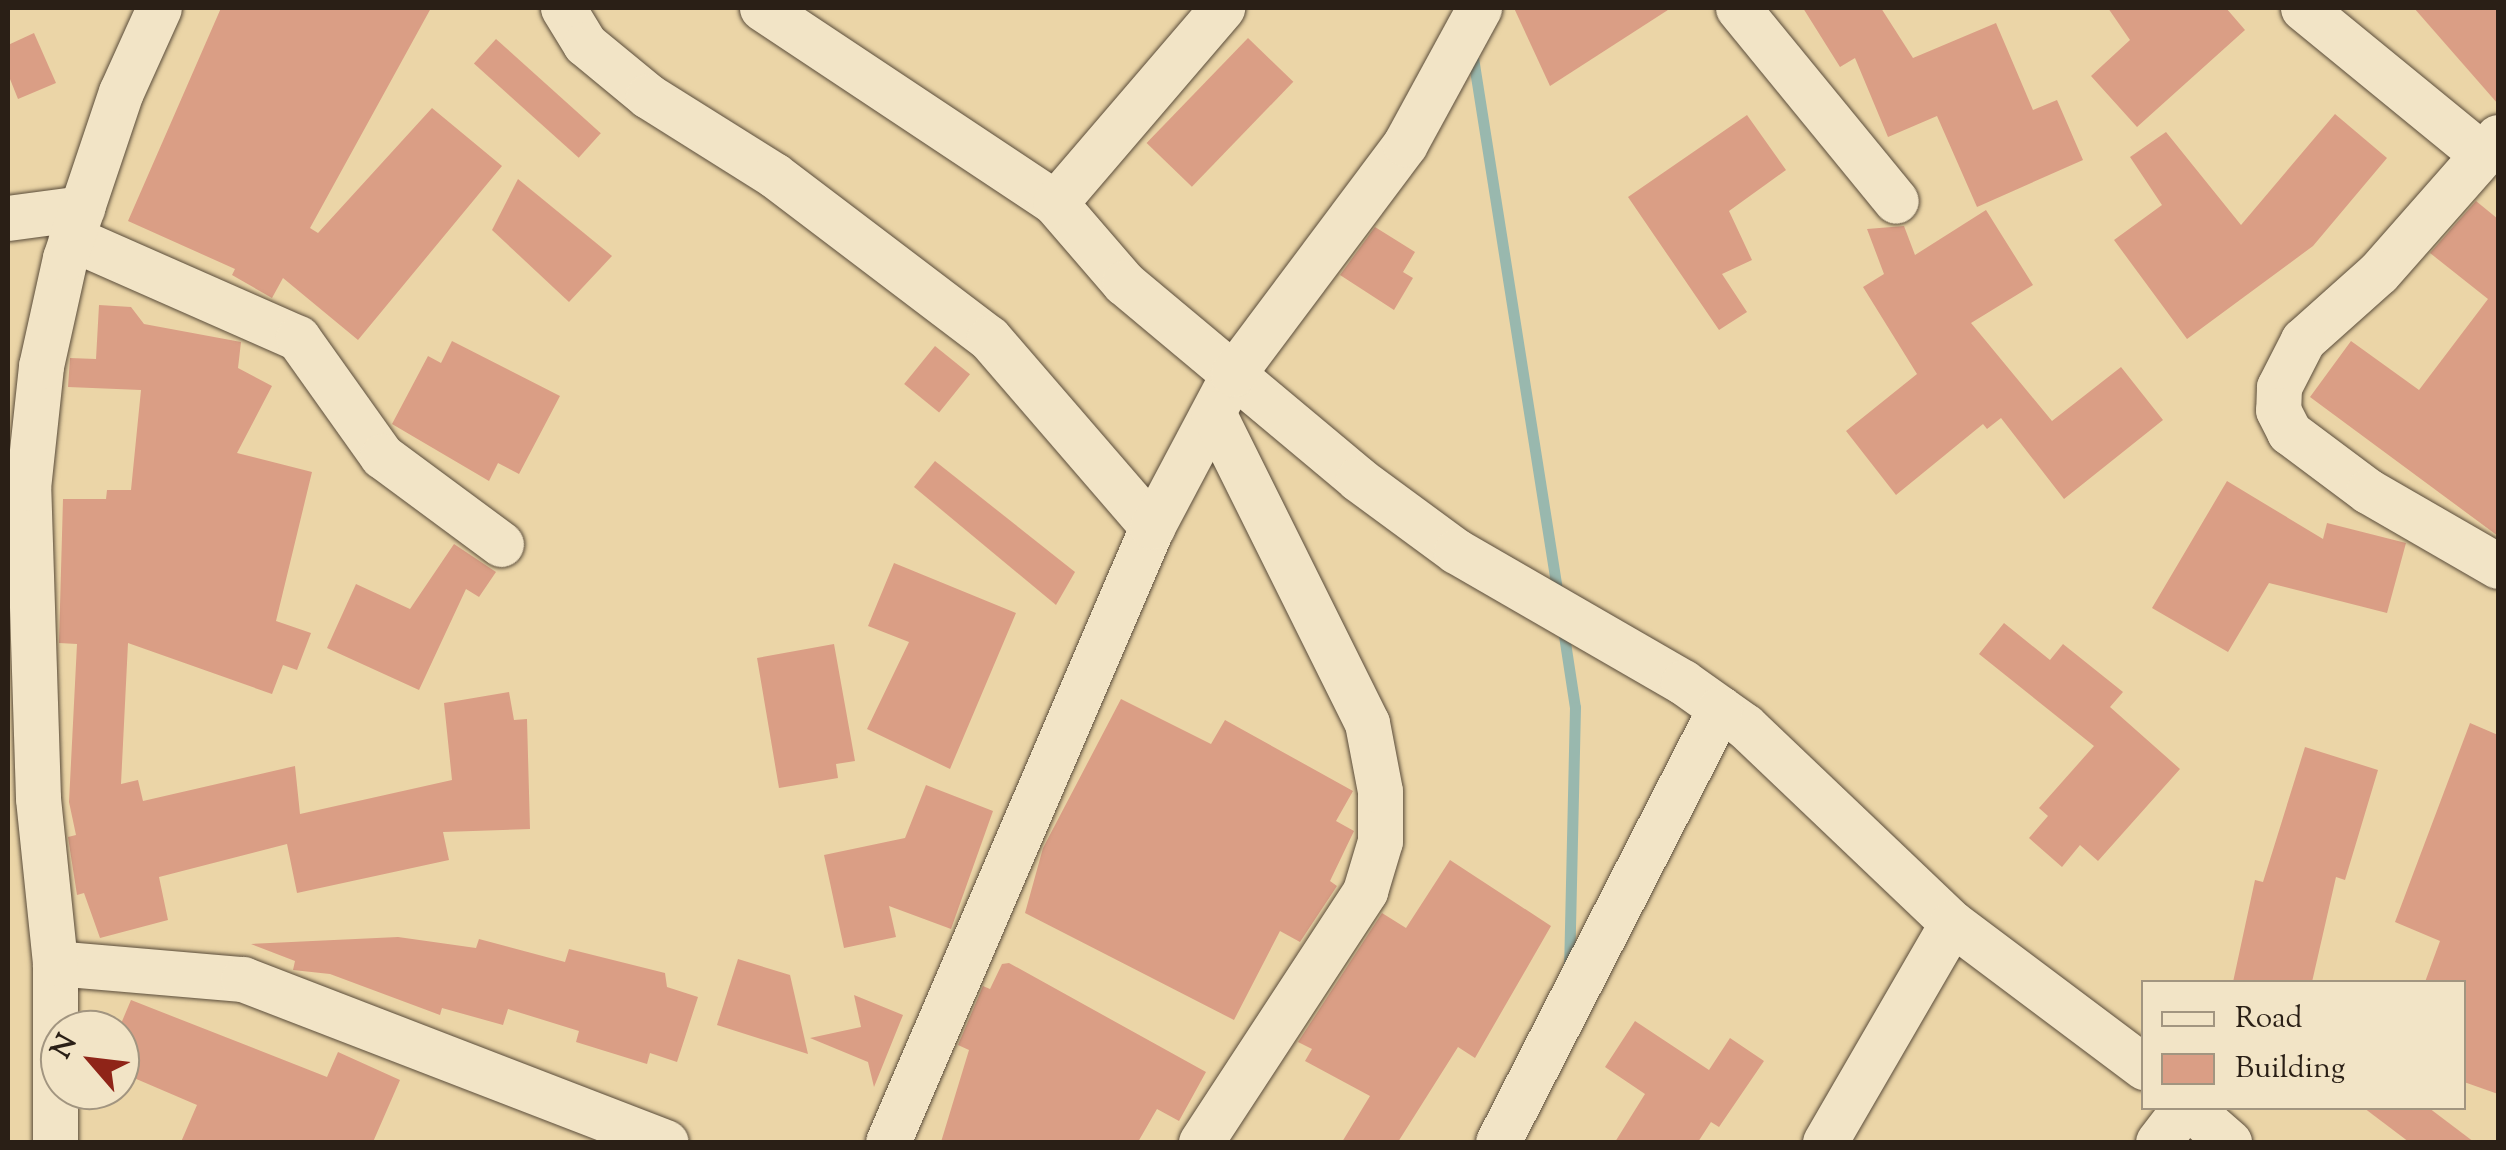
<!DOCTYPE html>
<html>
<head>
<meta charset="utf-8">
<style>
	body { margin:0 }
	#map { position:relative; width:2506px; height:1150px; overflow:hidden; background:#ebd5a7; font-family:"Sorts Mill Goudy",serif }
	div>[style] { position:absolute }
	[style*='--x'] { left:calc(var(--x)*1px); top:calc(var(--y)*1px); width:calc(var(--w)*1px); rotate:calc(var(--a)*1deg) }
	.stream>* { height:11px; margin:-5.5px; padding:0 5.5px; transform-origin:5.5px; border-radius:5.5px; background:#99b8ae }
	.building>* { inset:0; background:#da9e85; transform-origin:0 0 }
	.roads { filter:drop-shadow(0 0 2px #5a4c3a) drop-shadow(0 0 2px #5a4c3a) }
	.minor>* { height:45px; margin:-22.5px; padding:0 22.5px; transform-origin:22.5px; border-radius:22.5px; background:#f2e4c6 }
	span { translate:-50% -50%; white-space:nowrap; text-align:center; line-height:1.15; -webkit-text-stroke:10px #f2e4c6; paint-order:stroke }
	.frame { position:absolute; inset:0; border:10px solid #2a1f16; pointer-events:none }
	.legend { position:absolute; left:2141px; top:980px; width:325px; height:130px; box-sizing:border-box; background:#f2e4c6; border:2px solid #a29580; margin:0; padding:12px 18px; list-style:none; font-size:30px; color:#2a1f16 }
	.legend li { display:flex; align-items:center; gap:20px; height:50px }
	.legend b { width:50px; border:2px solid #a29580 }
	.north { position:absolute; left:40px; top:1010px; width:100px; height:100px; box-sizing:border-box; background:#f2e4c6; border:2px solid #a29580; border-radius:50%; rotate:298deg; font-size:28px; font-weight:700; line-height:40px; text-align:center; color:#2a1f16 }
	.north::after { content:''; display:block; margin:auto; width:35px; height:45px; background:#8f2418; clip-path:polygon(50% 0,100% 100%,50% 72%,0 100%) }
</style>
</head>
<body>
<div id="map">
	<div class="stream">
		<i style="--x:1472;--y:51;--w:552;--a:81.03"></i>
		<i style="--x:1563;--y:629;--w:79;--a:81.3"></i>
		<i style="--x:1575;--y:707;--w:257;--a:91.3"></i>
	</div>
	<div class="building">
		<i style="clip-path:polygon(221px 8px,431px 8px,310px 228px,318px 233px,432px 108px,502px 166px,358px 340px,283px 278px,272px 298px,232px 275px,235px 269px,128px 221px)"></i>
		<i style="clip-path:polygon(1514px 8px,1671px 8px,1550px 86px)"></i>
		<i style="clip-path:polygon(1803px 8px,1881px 8px,1913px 58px,1996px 23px,2033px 110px,2057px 100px,2083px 160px,1977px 207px,1937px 116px,1888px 137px,1855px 58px,1840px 67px)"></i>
		<i style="clip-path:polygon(2108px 8px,2226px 8px,2245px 30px,2137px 127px,2091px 76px,2130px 40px)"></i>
		<i style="clip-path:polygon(2414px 8px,2498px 8px,2498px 104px)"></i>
		<i style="clip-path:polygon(34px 33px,56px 83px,18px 99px,8px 74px,8px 45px)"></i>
		<i style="left:1248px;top:38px;width:63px;height:146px;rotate:44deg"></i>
		<i style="left:496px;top:39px;width:141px;height:33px;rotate:42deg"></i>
		<i style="clip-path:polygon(2335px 114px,2387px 158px,2313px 246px,2187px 339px,2114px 240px,2162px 205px,2130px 157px,2166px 132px,2241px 225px)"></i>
		<i style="clip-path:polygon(1747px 115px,1786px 170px,1729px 211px,1752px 260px,1722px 274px,1747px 312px,1719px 330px,1628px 197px)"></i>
		<i style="clip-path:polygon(518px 179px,612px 256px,569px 302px,492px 230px)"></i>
		<i style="clip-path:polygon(2476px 201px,2498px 219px,2498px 536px,2310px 397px,2351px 341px,2419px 390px,2488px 299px,2430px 253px)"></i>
		<i style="clip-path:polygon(1986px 210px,2033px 285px,1971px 323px,2052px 421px,2121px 367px,2163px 420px,2064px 499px,2001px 418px,1987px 429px,1983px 424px,1896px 495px,1846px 431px,1917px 374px,1863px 287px,1884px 274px,1867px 229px,1904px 226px,1915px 255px)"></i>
		<i style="clip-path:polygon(1375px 227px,1415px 252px,1403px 272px,1413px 278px,1394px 310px,1340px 275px)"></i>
		<i style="clip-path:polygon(99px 305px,131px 307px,144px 324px,241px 342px,238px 368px,272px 386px,237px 453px,312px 472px,276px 621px,311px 633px,297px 670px,283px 665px,272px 694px,128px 643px,121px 784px,138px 780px,143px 801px,295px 766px,300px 814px,452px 780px,444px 703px,509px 692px,514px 720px,527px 719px,530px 829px,443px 832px,449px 860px,297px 893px,287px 844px,159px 877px,168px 920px,100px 938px,84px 893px,77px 895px,68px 837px,76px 835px,69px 802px,77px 644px,59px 643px,63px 499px,106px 499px,107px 490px,131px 490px,141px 390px,68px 387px,70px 358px,96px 359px)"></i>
		<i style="clip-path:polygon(452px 341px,560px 396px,519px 474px,498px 463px,489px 481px,392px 424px,428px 356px,441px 363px)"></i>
		<i style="left:935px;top:346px;width:45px;height:49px;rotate:39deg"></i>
		<i style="clip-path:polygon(935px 461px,1075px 572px,1056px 605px,914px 487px)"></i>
		<i style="clip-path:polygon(2227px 481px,2323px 539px,2327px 523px,2406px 543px,2387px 613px,2269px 583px,2228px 652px,2152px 608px)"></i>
		<i style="clip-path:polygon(454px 544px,496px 572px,479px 597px,466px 589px,419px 690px,327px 648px,356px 584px,410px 609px)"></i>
		<i style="clip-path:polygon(894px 563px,1016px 613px,950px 769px,867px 729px,909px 642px,868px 626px)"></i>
		<i style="clip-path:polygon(2004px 623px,2050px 660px,2063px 644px,2123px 692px,2110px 707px,2180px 769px,2098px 861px,2080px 845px,2062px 867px,2029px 838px,2048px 816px,2039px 808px,2094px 746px,1979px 654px)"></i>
		<i style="clip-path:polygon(834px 644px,855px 761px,836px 764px,838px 778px,779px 788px,757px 658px)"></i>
		<i style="clip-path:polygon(1121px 699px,1211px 744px,1225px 720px,1353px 791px,1336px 821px,1354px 831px,1330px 881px,1337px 886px,1300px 942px,1280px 931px,1234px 1020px,1025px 913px,1043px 848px)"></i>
		<i style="clip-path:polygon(2470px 723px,2498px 735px,2498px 1094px,2464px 1082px,2464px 982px,2425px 982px,2440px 941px,2395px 922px)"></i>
		<i style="clip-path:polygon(2305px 747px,2378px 770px,2345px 880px,2336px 877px,2312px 982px,2233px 982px,2255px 880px,2263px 882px)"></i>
		<i style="clip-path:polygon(926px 785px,993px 811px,951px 929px,889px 906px,896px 937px,844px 948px,824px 855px,905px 838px)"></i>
		<i style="clip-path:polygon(1450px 860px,1551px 926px,1475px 1058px,1458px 1047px,1398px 1142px,1342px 1142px,1370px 1096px,1305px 1061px,1312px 1049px,1298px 1042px,1382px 913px,1406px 928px)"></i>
		<i style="clip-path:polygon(398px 937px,476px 948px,479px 939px,565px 962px,569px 949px,665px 973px,667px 987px,698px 997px,677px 1062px,650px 1053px,647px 1064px,576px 1042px,579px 1031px,508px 1009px,503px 1025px,442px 1008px,440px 1015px,330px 974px,293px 970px,295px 961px,251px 944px)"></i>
		<i style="clip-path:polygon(738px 959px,790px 975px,808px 1054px,717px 1025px)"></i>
		<i style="clip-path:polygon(1009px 963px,1206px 1072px,1179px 1121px,1157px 1109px,1138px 1142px,941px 1142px,969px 1050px,958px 1045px,983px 986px,990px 989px,1002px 964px)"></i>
		<i style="clip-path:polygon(854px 995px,903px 1015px,874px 1087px,868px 1062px,810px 1038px,861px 1027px)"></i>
		<i style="clip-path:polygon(131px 1000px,327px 1077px,338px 1052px,400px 1080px,373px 1142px,181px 1142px,197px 1105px,120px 1072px,120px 1026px)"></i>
		<i style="clip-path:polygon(1635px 1021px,1709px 1070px,1730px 1038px,1764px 1061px,1719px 1127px,1711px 1122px,1698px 1142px,1615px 1142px,1645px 1094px,1605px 1067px)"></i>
		<i style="clip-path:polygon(2364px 1108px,2429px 1108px,2474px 1142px,2409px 1142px)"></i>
	</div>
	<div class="roads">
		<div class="minor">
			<i style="--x:563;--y:8;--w:42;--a:58.6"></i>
			<i style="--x:585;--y:44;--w:82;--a:39.5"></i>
			<i style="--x:648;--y:96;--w:149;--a:32.1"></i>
			<i style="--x:774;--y:175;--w:270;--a:37.2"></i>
			<i style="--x:989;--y:338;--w:250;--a:49.2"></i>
			<i style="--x:762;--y:8;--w:352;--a:33.6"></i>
			<i style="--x:1055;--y:203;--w:106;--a:49.2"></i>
			<i style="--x:1124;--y:283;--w:305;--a:39.9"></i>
			<i style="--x:1358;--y:479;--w:122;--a:36.3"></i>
			<i style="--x:1456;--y:551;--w:262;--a:30"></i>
			<i style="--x:1683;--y:682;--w:76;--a:35.4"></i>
			<i style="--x:1745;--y:726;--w:286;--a:43.6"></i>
			<i style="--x:1952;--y:923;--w:240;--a:36.9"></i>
			<i style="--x:1738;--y:8;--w:249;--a:50.7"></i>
			<i style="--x:2303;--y:8;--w:227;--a:39.3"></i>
			<i style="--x:2498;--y:137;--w:181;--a:131.4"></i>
			<i style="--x:2378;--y:273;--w:101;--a:138.2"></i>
			<i style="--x:2303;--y:340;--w:53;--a:117.1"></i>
			<i style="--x:2279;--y:387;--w:23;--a:92"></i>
			<i style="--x:2278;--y:410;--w:25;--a:63"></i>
			<i style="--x:2289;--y:432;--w:99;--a:36.8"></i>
			<i style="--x:2368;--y:491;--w:150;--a:30"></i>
			<i style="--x:1055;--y:203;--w:257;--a:-49.4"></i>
			<i style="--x:8;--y:218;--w:75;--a:-7.7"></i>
			<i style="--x:71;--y:238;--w:248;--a:23.8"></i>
			<i style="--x:298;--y:338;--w:145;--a:54.6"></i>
			<i style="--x:382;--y:456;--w:148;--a:36.5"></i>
			<i style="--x:55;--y:963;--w:189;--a:4.9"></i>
			<i style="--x:243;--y:979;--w:453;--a:21.1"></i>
			<i style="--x:2190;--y:1108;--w:52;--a:41.1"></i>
			<i style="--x:55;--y:1142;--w:179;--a:-90"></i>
			<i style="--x:55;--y:963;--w:166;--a:-95.9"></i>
			<i style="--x:38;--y:798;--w:310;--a:-91.8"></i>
			<i style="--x:28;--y:488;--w:123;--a:-83.9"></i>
			<i style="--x:41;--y:366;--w:111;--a:-77.5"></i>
			<i style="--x:65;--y:258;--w:175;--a:-71.4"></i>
			<i style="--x:121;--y:92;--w:92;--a:-65.7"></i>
			<i style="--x:888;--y:1142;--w:669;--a:-66.77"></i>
			<i style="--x:1152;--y:527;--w:173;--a:-62.1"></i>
			<i style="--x:1233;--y:374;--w:287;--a:-53.2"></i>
			<i style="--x:1405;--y:144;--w:155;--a:-61.4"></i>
			<i style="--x:1201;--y:1142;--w:300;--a:-56.8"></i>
			<i style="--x:1365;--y:891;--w:52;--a:-73.3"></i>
			<i style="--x:1380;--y:841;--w:50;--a:-90"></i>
			<i style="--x:1380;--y:791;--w:69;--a:-100.8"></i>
			<i style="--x:1367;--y:723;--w:346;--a:-116.4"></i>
			<i style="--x:1498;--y:1142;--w:487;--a:-62.9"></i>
			<i style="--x:1825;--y:1142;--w:253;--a:-59.9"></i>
			<i style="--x:2158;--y:1142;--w:43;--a:-52.6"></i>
		</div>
	</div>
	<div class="frame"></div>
	<ul class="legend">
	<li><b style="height:12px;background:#f2e4c6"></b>Road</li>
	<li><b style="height:28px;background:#da9e85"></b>Building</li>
	</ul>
	<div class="north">N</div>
</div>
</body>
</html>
